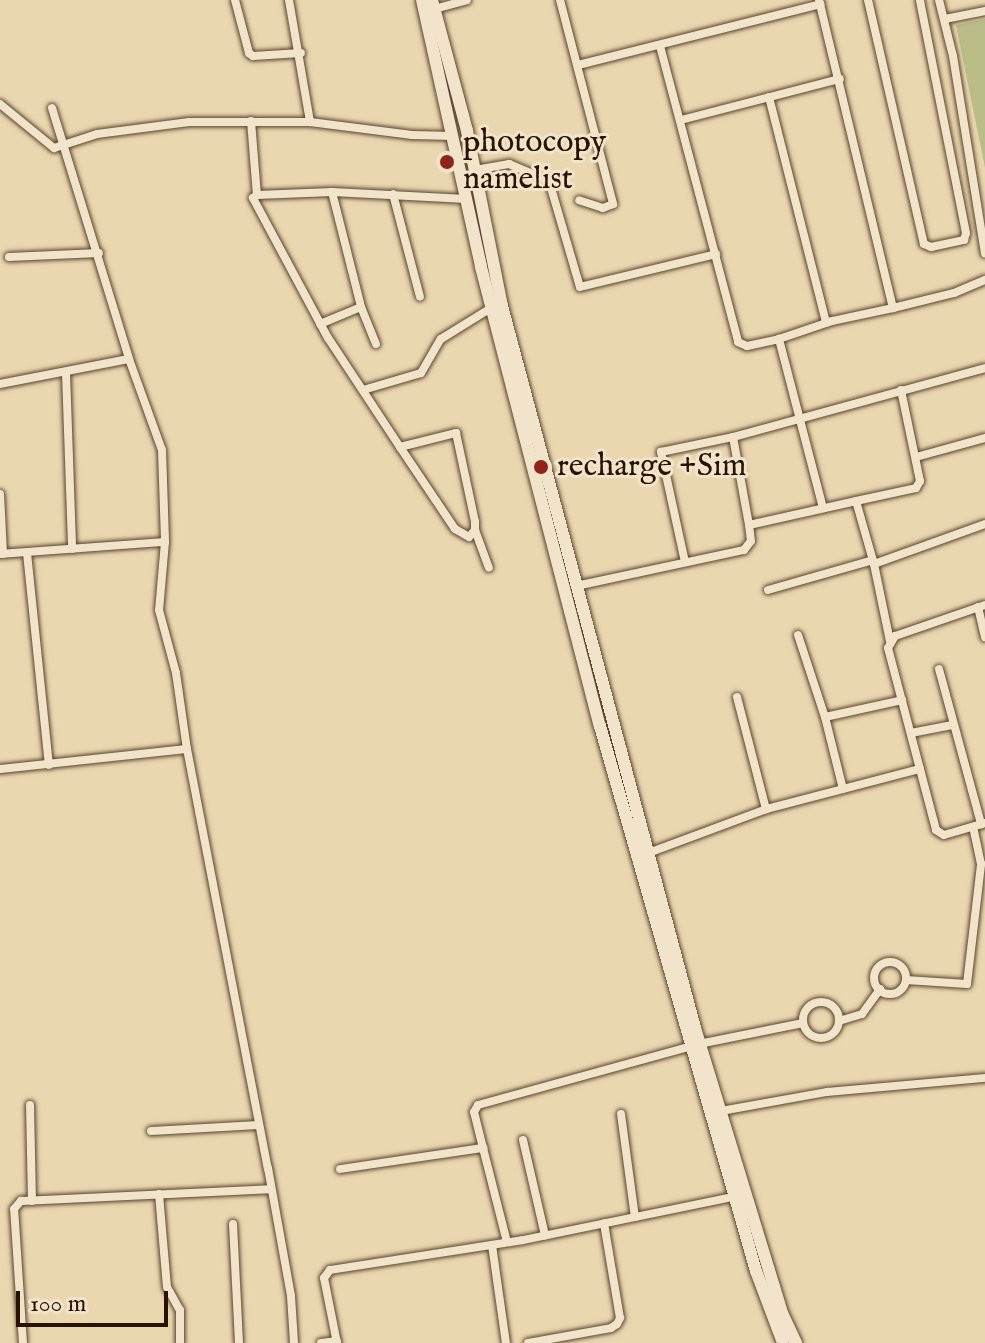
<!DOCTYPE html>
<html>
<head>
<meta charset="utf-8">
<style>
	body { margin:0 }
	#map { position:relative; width:985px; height:1343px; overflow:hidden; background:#ead6af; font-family:"IM FELL English",serif }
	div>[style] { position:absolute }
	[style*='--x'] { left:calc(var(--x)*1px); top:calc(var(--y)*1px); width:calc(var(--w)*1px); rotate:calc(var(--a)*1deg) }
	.green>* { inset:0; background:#babd88 }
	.roads { filter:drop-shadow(0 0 2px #59432c) drop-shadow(0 0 2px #59432c) }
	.street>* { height:8px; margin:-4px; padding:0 4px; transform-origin:4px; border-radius:4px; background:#f1e4cb }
	.street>.ring { margin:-4px; padding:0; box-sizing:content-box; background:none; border:8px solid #f1e4cb; border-radius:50% }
	.secondary>* { height:12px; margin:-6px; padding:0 6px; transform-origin:6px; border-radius:6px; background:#f1e4cb }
	.dots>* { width:22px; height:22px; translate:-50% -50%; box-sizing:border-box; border:4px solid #f1e4cb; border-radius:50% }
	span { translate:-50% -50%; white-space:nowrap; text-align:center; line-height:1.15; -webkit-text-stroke:6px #f1e4cb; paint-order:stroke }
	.poi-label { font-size:32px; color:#291200 }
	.left { translate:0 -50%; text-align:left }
	.scale { position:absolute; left:16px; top:1291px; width:152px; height:36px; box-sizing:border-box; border:4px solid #291200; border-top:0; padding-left:10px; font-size:24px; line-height:28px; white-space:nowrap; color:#291200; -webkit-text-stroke:6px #f1e4cb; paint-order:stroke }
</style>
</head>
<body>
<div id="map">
	<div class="green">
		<i style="clip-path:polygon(985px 19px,985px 168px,956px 25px)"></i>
	</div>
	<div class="roads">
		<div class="street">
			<i style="--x:235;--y:0;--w:55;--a:75.2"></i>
			<i style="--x:249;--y:53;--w:5;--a:37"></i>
			<i style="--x:253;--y:56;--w:48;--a:-3.6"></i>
			<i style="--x:289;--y:0;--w:124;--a:80.2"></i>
			<i style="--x:560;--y:0;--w:211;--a:75.4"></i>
			<i style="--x:613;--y:204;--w:11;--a:158"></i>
			<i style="--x:603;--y:208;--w:25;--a:-162"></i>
			<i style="--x:819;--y:0;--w:317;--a:76.5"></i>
			<i style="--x:893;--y:308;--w:63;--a:-13.8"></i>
			<i style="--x:954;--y:293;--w:34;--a:-23"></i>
			<i style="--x:868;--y:0;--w:250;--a:77.1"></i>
			<i style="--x:924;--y:244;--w:8;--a:23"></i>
			<i style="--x:931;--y:247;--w:34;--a:-12"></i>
			<i style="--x:964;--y:240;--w:7;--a:-74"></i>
			<i style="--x:966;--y:233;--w:237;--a:-101.2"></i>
			<i style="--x:939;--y:0;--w:58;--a:76"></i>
			<i style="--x:953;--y:56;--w:200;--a:80.8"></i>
			<i style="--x:434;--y:9;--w:34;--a:-15"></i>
			<i style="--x:945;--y:19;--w:41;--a:-11.3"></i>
			<i style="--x:660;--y:46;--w:306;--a:75.2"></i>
			<i style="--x:738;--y:342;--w:10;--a:24"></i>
			<i style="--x:747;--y:346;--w:33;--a:-12"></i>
			<i style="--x:578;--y:65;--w:250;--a:-14.1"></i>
			<i style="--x:769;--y:97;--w:233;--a:75.8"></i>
			<i style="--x:0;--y:104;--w:70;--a:39.2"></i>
			<i style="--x:54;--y:148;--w:45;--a:-18"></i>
			<i style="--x:97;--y:134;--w:93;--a:-7.4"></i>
			<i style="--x:189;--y:122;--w:121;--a:0"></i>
			<i style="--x:310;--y:122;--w:103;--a:7.3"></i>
			<i style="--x:412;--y:135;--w:41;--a:1.4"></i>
			<i style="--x:52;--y:108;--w:263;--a:72.9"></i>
			<i style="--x:129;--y:359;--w:97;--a:70.1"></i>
			<i style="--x:162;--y:450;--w:92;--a:88.1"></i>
			<i style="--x:165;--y:542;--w:68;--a:95"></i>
			<i style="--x:159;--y:610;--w:65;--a:74.9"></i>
			<i style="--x:176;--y:673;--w:77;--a:81.8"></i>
			<i style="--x:681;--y:120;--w:164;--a:-14.5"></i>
			<i style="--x:251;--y:121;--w:74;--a:85.4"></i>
			<i style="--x:475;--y:170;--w:35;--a:-10"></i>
			<i style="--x:509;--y:164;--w:43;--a:23"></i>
			<i style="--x:549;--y:181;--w:110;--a:73.7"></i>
			<i style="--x:580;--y:287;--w:140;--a:-13.6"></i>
			<i style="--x:332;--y:192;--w:119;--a:75.8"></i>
			<i style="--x:361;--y:307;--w:40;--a:68"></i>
			<i style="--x:393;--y:194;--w:106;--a:75.3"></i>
			<i style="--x:9;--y:257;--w:90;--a:-2.5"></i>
			<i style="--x:320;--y:324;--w:44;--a:-22.5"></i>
			<i style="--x:66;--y:373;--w:176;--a:88"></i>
			<i style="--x:0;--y:384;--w:131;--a:-11"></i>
			<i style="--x:363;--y:390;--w:60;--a:-16.3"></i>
			<i style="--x:421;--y:373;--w:39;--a:-60"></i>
			<i style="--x:441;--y:339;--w:59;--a:-31.8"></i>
			<i style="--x:733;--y:437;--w:89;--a:79.7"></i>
			<i style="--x:400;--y:447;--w:58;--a:-14"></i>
			<i style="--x:456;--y:433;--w:91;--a:77.9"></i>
			<i style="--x:475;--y:522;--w:8;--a:90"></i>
			<i style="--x:475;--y:530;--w:9;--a:131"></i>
			<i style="--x:469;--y:537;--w:16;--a:-150"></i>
			<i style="--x:455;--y:529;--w:99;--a:-123.9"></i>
			<i style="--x:400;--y:447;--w:131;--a:-123.4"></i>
			<i style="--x:328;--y:338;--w:159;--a:-118.2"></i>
			<i style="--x:253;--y:198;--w:5;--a:-37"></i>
			<i style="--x:257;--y:195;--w:75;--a:-2.3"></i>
			<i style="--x:332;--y:192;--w:135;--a:3"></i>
			<i style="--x:916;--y:457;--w:72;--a:-15.4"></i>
			<i style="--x:0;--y:494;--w:60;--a:87.1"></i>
			<i style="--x:856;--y:501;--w:61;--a:-12.2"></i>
			<i style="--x:916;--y:488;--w:8;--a:-60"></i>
			<i style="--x:920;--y:481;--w:93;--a:-101.8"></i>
			<i style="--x:823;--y:508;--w:175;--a:-104.6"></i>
			<i style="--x:779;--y:339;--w:56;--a:-18.8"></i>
			<i style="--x:832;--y:321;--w:62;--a:-12"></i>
			<i style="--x:475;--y:530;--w:40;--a:69.8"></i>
			<i style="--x:27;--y:553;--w:213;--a:84.1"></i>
			<i style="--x:0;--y:554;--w:165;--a:-4.2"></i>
			<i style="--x:685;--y:562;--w:113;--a:-102.3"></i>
			<i style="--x:661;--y:452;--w:74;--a:-11.8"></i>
			<i style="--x:733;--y:437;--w:261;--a:-15.3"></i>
			<i style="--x:874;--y:564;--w:79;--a:78.3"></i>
			<i style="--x:576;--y:586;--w:172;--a:-12.1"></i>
			<i style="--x:744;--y:550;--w:11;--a:-52"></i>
			<i style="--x:751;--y:541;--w:16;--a:-97"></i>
			<i style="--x:749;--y:525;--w:110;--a:-12.6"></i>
			<i style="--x:856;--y:501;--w:66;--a:74.1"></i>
			<i style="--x:874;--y:564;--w:118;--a:-19.8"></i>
			<i style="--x:768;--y:590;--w:109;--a:-15.9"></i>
			<i style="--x:985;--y:605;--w:95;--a:161"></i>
			<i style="--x:895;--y:636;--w:14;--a:120"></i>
			<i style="--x:888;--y:648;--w:188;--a:75.2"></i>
			<i style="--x:936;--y:830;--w:9;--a:32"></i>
			<i style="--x:944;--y:835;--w:43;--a:-16.3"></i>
			<i style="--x:978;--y:607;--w:31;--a:77"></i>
			<i style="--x:798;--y:635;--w:86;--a:71.8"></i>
			<i style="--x:825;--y:717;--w:74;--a:76"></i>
			<i style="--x:939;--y:669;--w:161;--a:74.8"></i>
			<i style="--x:737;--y:697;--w:116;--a:75.5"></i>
			<i style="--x:825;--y:717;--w:79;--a:-12.4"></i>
			<i style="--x:911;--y:733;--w:42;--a:-11"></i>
			<i style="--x:0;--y:769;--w:188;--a:-6.1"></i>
			<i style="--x:187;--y:749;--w:427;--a:79.1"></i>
			<i style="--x:268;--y:1168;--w:130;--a:79.8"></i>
			<i style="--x:291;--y:1296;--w:47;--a:86.3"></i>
			<i style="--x:648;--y:853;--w:126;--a:-20.4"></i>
			<i style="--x:766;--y:809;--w:159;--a:-14.6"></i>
			<i class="ring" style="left:874px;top:962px;width:24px;height:24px"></i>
			<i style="--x:906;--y:980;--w:61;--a:3.8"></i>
			<i style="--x:967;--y:984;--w:121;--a:-83.3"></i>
			<i style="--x:981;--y:864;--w:38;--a:-102"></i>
			<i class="ring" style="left:803px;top:1002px;width:28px;height:28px"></i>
			<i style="--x:839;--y:1021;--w:24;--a:-17"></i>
			<i style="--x:862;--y:1014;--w:31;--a:-54"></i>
			<i style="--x:30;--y:1105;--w:96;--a:88.8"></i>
			<i style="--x:721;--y:1111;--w:108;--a:-10.2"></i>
			<i style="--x:827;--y:1092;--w:159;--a:-5.1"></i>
			<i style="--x:621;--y:1114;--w:104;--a:82.3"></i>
			<i style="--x:151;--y:1131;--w:108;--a:-3.2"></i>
			<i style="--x:523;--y:1140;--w:98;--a:77"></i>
			<i style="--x:483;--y:1148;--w:37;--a:-104"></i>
			<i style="--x:474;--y:1112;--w:8;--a:-60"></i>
			<i style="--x:478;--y:1105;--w:229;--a:-15.4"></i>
			<i style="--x:699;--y:1044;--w:106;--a:-11.4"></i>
			<i style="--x:340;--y:1169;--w:145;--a:-8.4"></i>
			<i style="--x:483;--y:1148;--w:97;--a:75.7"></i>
			<i style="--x:159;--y:1194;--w:93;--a:85.1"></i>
			<i style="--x:167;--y:1287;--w:26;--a:61"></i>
			<i style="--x:180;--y:1310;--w:33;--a:90"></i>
			<i style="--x:233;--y:1224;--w:119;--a:87.1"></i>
			<i style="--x:492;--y:1245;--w:99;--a:81.9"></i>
			<i style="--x:23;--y:1343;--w:134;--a:-93.8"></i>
			<i style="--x:14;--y:1209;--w:11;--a:-49"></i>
			<i style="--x:21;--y:1201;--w:250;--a:-2.7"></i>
			<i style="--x:321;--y:1343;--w:16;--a:-7"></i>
			<i style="--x:337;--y:1343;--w:66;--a:-101.3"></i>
			<i style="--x:324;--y:1278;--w:10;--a:-53"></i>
			<i style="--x:330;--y:1270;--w:195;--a:-8.8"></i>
			<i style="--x:523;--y:1240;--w:218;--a:-11.6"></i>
			<i style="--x:528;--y:1343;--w:84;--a:-10.2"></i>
			<i style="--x:611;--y:1328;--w:7;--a:-34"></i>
			<i style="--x:617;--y:1324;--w:7;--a:-63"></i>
			<i style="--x:620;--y:1318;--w:96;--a:-99.6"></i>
		</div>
		<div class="secondary">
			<i style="--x:422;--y:0;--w:273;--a:77.5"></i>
			<i style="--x:481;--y:267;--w:474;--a:75.5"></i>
			<i style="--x:600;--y:726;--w:567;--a:74.03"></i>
			<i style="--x:756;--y:1271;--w:77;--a:69.4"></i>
			<i style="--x:432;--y:0;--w:136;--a:75"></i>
			<i style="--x:467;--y:131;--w:178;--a:78.7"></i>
			<i style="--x:502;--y:306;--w:747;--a:75.03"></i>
			<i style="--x:695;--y:1028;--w:300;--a:73"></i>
			<i style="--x:783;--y:1315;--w:31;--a:65"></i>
		</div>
	</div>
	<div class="dots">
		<i style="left:447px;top:162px;background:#8f2418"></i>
		<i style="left:541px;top:467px;background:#8f2418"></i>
	</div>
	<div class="poi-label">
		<span class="left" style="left:463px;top:162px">photocopy<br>namelist</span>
		<span class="left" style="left:557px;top:467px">recharge +Sim</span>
	</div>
	<div class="scale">100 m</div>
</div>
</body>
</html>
